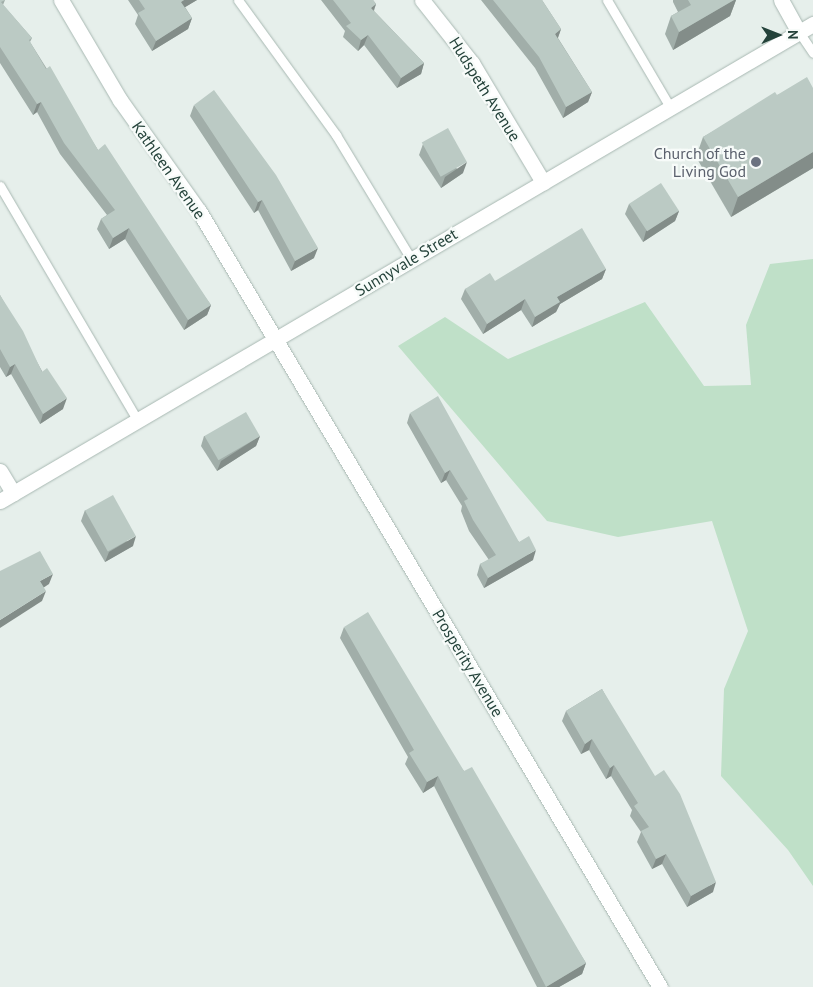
<!DOCTYPE html>
<html>
<head>
<meta charset="utf-8">
<style>
	body { margin:0 }
	#map { position:relative; width:813px; height:987px; overflow:hidden; background:#e6efeb; font-family:"PT Sans",sans-serif }
	div>[style] { position:absolute }
	[style*='--x'] { left:calc(var(--x)*1px); top:calc(var(--y)*1px); width:calc(var(--w)*1px); rotate:calc(var(--a)*1deg) }
	.green>* { inset:0; background:#bfe0c8 }
	.roads { filter:drop-shadow(0 0 1px #a8b8b2) drop-shadow(0 0 1px #a8b8b2) }
	.service>* { height:9px; margin:-4.5px; padding:0 4.5px; transform-origin:4.5px; border-radius:4.5px; background:#fff }
	.minor>* { height:15px; margin:-7.5px; padding:0 7.5px; transform-origin:7.5px; border-radius:7.5px; background:#fff }
	.tertiary>* { height:15px; margin:-7.5px; padding:0 7.5px; transform-origin:7.5px; border-radius:7.5px; background:#fff }
	.wall>* { inset:0; background:#a1aea9 }
	.shaded-wall>* { inset:0; background:#838d89 }
	.building>* { inset:0; background:#bbcac4; transform-origin:0 0 }
	.dots>* { width:14px; height:14px; translate:-50% -50%; box-sizing:border-box; border:2px solid #f7fbf9; border-radius:50% }
	span { translate:-50% -50%; white-space:nowrap; text-align:center; line-height:1.15; -webkit-text-stroke:4.5px #f7fbf9; paint-order:stroke }
	.street-label { font-size:16px; color:#24423a }
	.worship-label { font-size:16px; color:#5b616d }
	.right { translate:-100% -50%; text-align:right }
	.north { position:absolute; left:753px; top:10px; width:50px; height:50px; -webkit-text-stroke:4px #f7fbf9; paint-order:stroke; rotate:89deg; font-size:14px; font-weight:700; line-height:20px; text-align:center; color:#24423a }
	.north::after { content:''; display:block; margin:auto; width:18px; height:22px; background:#24423a; clip-path:polygon(50% 0,100% 100%,50% 72%,0 100%) }
</style>
</head>
<body>
<div id="map">
	<div class="green">
		<i style="clip-path:polygon(813px 259px,813px 886px,788px 850px,721px 776px,724px 689px,748px 631px,712px 521px,618px 537px,547px 521px,398px 346px,445px 317px,508px 359px,645px 302px,704px 386px,751px 385px,746px 325px,770px 264px)"></i>
	</div>
	<div class="roads">
		<div class="service">
			<i style="--x:238;--y:0;--w:167;--a:54"></i>
			<i style="--x:336;--y:135;--w:145;--a:58.8"></i>
			<i style="--x:607;--y:0;--w:124;--a:59.5"></i>
			<i style="--x:799;--y:32;--w:25;--a:56"></i>
			<i style="--x:0;--y:186;--w:273;--a:59.6"></i>
		</div>
		<div class="minor">
			<i style="--x:61;--y:0;--w:116;--a:59.5"></i>
			<i style="--x:120;--y:100;--w:136;--a:54.6"></i>
			<i style="--x:199;--y:211;--w:903;--a:59.29"></i>
			<i style="--x:422;--y:0;--w:80;--a:51.6"></i>
			<i style="--x:472;--y:63;--w:139;--a:59.2"></i>
			<i style="--x:781;--y:0;--w:37;--a:61"></i>
			<i style="--x:0;--y:471;--w:26;--a:59"></i>
		</div>
		<div class="tertiary">
			<i style="--x:0;--y:501;--w:943;--a:-30.4"></i>
		</div>
	</div>
	<div class="wall">
		<i style="clip-path:polygon(0 0,5px 0,3px 5px,32px 38px,30px 42px,98px 150px,211px 305px,207px 315px,184px 330px,125px 239px,109px 249px,97px 229px,101px 219px,107px 215px,60px 154px,37px 112px,33px 115px,0 63px)"></i>
		<i style="clip-path:polygon(128px 0,197px 0,185px 7px,192px 18px,188px 29px,152px 51px,135px 24px,138px 15px)"></i>
		<i style="clip-path:polygon(321px 0,373px 0,376px 4px,374px 11px,424px 63px,421px 74px,397px 88px,364px 45px,358px 51px,343px 37px,345px 31px)"></i>
		<i style="clip-path:polygon(481px 0,542px 0,561px 29px,558px 38px,592px 92px,588px 102px,563px 118px,535px 68px)"></i>
		<i style="clip-path:polygon(673px 0,736px 0,730px 16px,673px 50px,665px 34px,671px 16px,678px 12px,673px 2px)"></i>
		<i style="clip-path:polygon(813px 88px,813px 168px,731px 217px,696px 157px,703px 137px,777px 95px)"></i>
		<i style="clip-path:polygon(194px 105px,314px 258px,291px 271px,258px 210px,254px 213px,190px 116px)"></i>
		<i style="clip-path:polygon(423px 144px,463px 173px,441px 188px,419px 155px)"></i>
		<i style="clip-path:polygon(629px 204px,679px 211px,675px 221px,643px 242px,625px 214px)"></i>
		<i style="clip-path:polygon(606px 269px,602px 279px,560px 304px,556px 312px,532px 327px,521px 310px,483px 334px,461px 299px,465px 289px,495px 281px)"></i>
		<i style="clip-path:polygon(0 295px,63px 409px,40px 424px,11px 374px,6px 377px,0 367px)"></i>
		<i style="clip-path:polygon(410px 413px,519px 542px,533px 560px,484px 588px,477px 575px,480px 564px,489px 560px,469px 531px,461px 511px,462px 506px,446px 480px,441px 483px,407px 423px)"></i>
		<i style="clip-path:polygon(204px 436px,260px 436px,256px 446px,217px 471px,201px 446px)"></i>
		<i style="clip-path:polygon(85px 510px,133px 546px,105px 562px,81px 521px)"></i>
		<i style="clip-path:polygon(344px 627px,464px 771px,586px 963px,582px 974px,559px 987px,537px 987px,434px 786px,423px 793px,405px 764px,408px 757px,340px 638px)"></i>
		<i style="clip-path:polygon(602px 689px,713px 892px,687px 907px,662px 864px,652px 869px,637px 842px,641px 832px,630px 816px,632px 810px,611px 776px,606px 779px,589px 750px,581px 754px,562px 721px,566px 711px)"></i>
	</div>
	<div class="shaded-wall">
		<i style="clip-path:polygon(184px 0,197px 0,177px 12px,181px 2px)"></i>
		<i style="clip-path:polygon(734px 0,736px 0,730px 16px,673px 50px,679px 32px)"></i>
		<i style="clip-path:polygon(376px 4px,372px 14px,371px 8px)"></i>
		<i style="clip-path:polygon(192px 18px,188px 29px,152px 51px,156px 41px)"></i>
		<i style="clip-path:polygon(561px 29px,557px 40px,555px 34px)"></i>
		<i style="clip-path:polygon(368px 35px,364px 45px,358px 51px,361px 40px)"></i>
		<i style="clip-path:polygon(424px 63px,421px 74px,397px 88px,401px 78px)"></i>
		<i style="clip-path:polygon(592px 92px,588px 102px,563px 118px,566px 107px)"></i>
		<i style="clip-path:polygon(41px 102px,37px 112px,33px 115px,37px 104px)"></i>
		<i style="clip-path:polygon(813px 152px,813px 168px,731px 217px,738px 197px)"></i>
		<i style="clip-path:polygon(467px 162px,463px 173px,441px 188px,445px 177px)"></i>
		<i style="clip-path:polygon(262px 200px,258px 210px,254px 213px,258px 202px)"></i>
		<i style="clip-path:polygon(679px 211px,675px 221px,643px 242px,646px 231px)"></i>
		<i style="clip-path:polygon(129px 228px,125px 239px,109px 249px,113px 238px)"></i>
		<i style="clip-path:polygon(318px 248px,314px 258px,291px 271px,295px 261px)"></i>
		<i style="clip-path:polygon(606px 269px,602px 279px,560px 304px,556px 312px,532px 327px,535px 317px,557px 297px)"></i>
		<i style="clip-path:polygon(525px 299px,521px 310px,483px 334px,487px 324px)"></i>
		<i style="clip-path:polygon(211px 305px,207px 315px,184px 330px,188px 320px)"></i>
		<i style="clip-path:polygon(15px 364px,11px 374px,6px 377px,10px 367px)"></i>
		<i style="clip-path:polygon(67px 398px,63px 409px,40px 424px,43px 414px)"></i>
		<i style="clip-path:polygon(260px 436px,256px 446px,217px 471px,221px 461px)"></i>
		<i style="clip-path:polygon(450px 470px,446px 480px,441px 483px,445px 473px)"></i>
		<i style="clip-path:polygon(136px 536px,133px 546px,105px 562px,109px 552px)"></i>
		<i style="clip-path:polygon(536px 550px,533px 560px,484px 588px,488px 578px)"></i>
		<i style="clip-path:polygon(53px 574px,49px 584px,37px 592px,40px 581px)"></i>
		<i style="clip-path:polygon(46px 591px,42px 601px,0 628px,0 620px)"></i>
		<i style="clip-path:polygon(592px 739px,589px 750px,581px 754px,585px 744px)"></i>
		<i style="clip-path:polygon(614px 765px,611px 776px,606px 779px,610px 768px)"></i>
		<i style="clip-path:polygon(438px 776px,434px 786px,423px 793px,427px 782px)"></i>
		<i style="clip-path:polygon(666px 854px,662px 864px,652px 869px,656px 859px)"></i>
		<i style="clip-path:polygon(716px 882px,713px 892px,687px 907px,691px 896px)"></i>
		<i style="clip-path:polygon(586px 963px,582px 974px,559px 987px,546px 987px)"></i>
	</div>
	<div class="building">
		<i style="clip-path:polygon(0 0,5px 0,1px 2px,32px 38px,29px 40px,46px 69px,50px 66px,98px 150px,105px 144px,211px 305px,188px 320px,129px 228px,113px 238px,101px 219px,115px 210px,64px 143px,41px 102px,37px 104px,0 47px)"></i>
		<i style="clip-path:polygon(139px 0,184px 0,181px 2px,192px 18px,156px 41px,138px 13px,145px 9px)"></i>
		<i style="clip-path:polygon(333px 0,373px 0,376px 4px,371px 8px,424px 63px,401px 78px,368px 35px,361px 40px,346px 26px,351px 23px)"></i>
		<i style="clip-path:polygon(493px 0,542px 0,561px 29px,555px 34px,592px 92px,566px 107px,539px 57px)"></i>
		<i style="clip-path:polygon(688px 0,734px 0,679px 32px,671px 16px,691px 5px)"></i>
		<i style="clip-path:polygon(807px 77px,813px 88px,813px 152px,738px 197px,703px 137px,775px 92px,777px 95px)"></i>
		<i style="clip-path:polygon(214px 90px,276px 175px,318px 248px,295px 261px,262px 200px,258px 202px,194px 105px)"></i>
		<i style="left:448px;top:128px;width:39px;height:30px;rotate:61deg"></i>
		<i style="left:661px;top:183px;width:33px;height:38px;rotate:57deg"></i>
		<i style="clip-path:polygon(582px 228px,606px 269px,557px 297px,560px 302px,535px 317px,525px 299px,487px 324px,465px 289px,490px 273px,495px 281px)"></i>
		<i style="clip-path:polygon(0 295px,23px 331px,42px 372px,47px 368px,67px 398px,43px 414px,15px 364px,10px 367px,0 349px)"></i>
		<i style="clip-path:polygon(438px 396px,519px 542px,529px 536px,536px 550px,488px 578px,480px 564px,496px 555px,473px 520px,464px 501px,468px 499px,450px 470px,445px 473px,410px 413px)"></i>
		<i style="left:246px;top:412px;width:28px;height:48px;rotate:60deg"></i>
		<i style="left:113px;top:495px;width:47px;height:32px;rotate:61deg"></i>
		<i style="clip-path:polygon(40px 551px,53px 574px,40px 581px,46px 591px,0 620px,0 571px)"></i>
		<i style="clip-path:polygon(368px 612px,464px 771px,472px 767px,586px 963px,546px 987px,438px 776px,427px 782px,409px 753px,414px 750px,344px 627px)"></i>
		<i style="clip-path:polygon(602px 689px,655px 776px,664px 770px,680px 794px,716px 882px,691px 896px,666px 854px,656px 859px,641px 831px,649px 827px,634px 806px,638px 803px,614px 765px,610px 768px,592px 739px,585px 744px,566px 711px)"></i>
	</div>
	<div class="dots">
		<i style="left:756px;top:162px;background:#6b7280"></i>
	</div>
	<div class="street-label">
		<span style="left:485px;top:89px;rotate:58deg">Hudspeth Avenue</span>
		<span style="left:169px;top:170px;rotate:55deg">Kathleen Avenue</span>
		<span style="left:406px;top:262px;rotate:-31deg">Sunnyvale Street</span>
		<span style="left:468px;top:663px;rotate:59deg">Prosperity Avenue</span>
	</div>
	<div class="worship-label">
		<span class="right" style="left:746px;top:162px">Church of the<br>Living God</span>
	</div>
	<div class="north">N</div>
</div>
</body>
</html>
